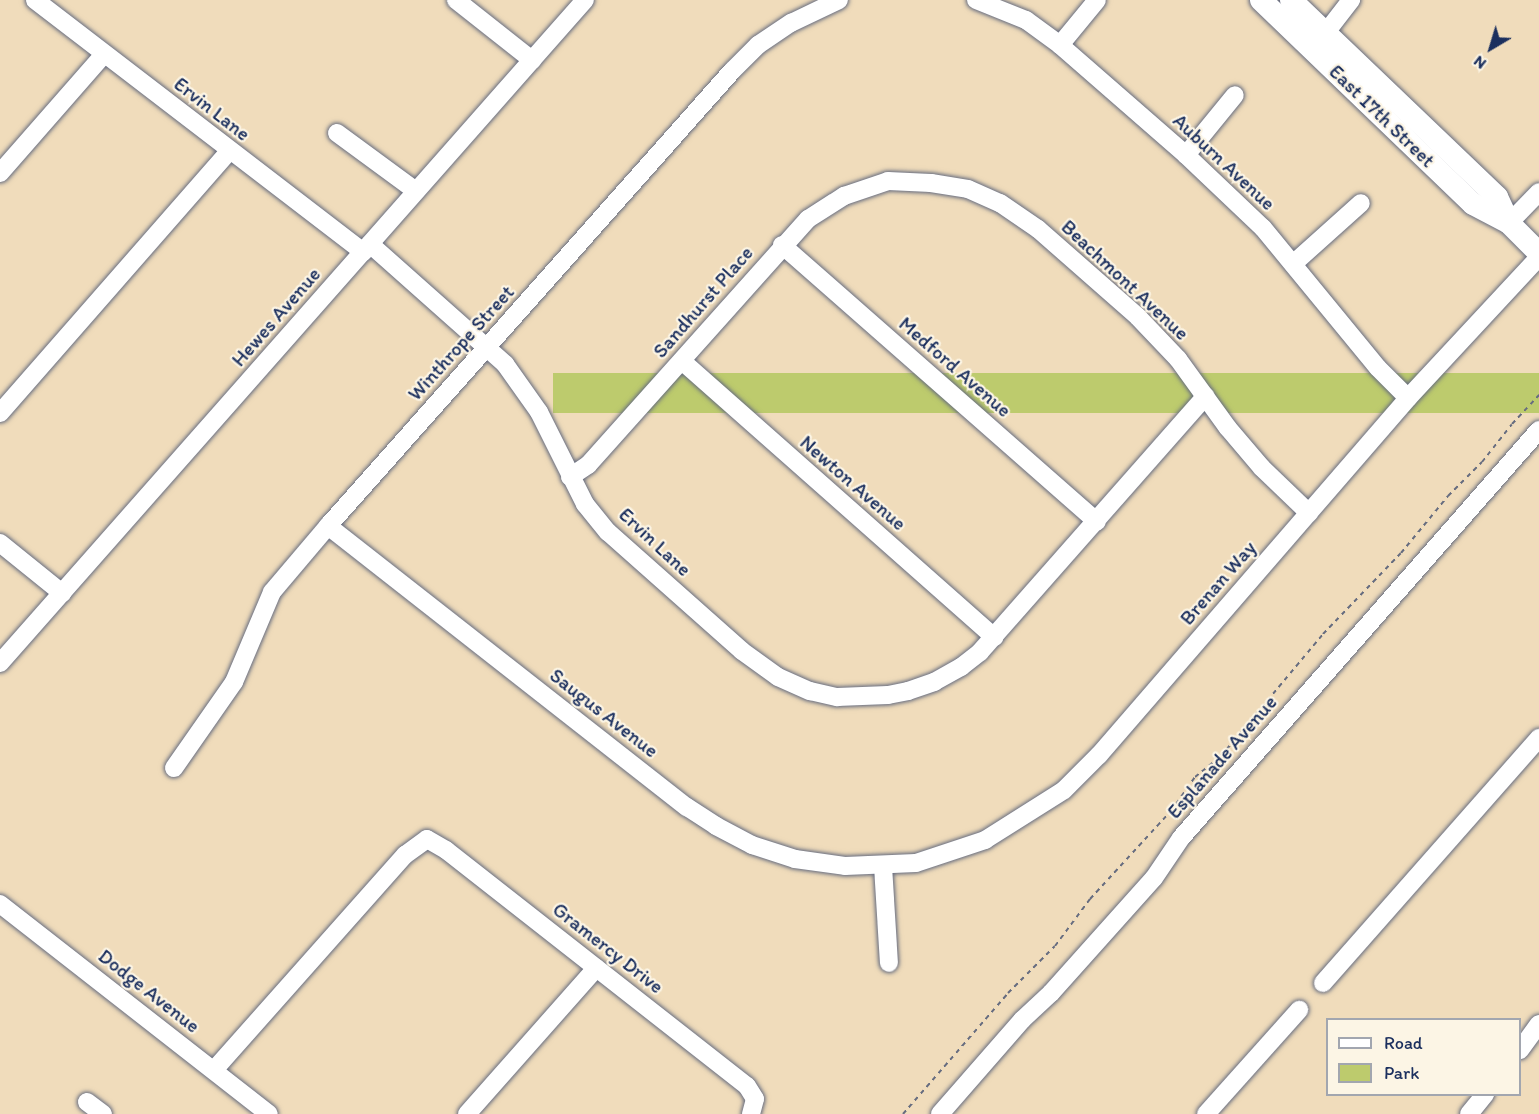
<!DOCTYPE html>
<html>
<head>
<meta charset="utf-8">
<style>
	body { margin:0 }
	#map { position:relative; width:1539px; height:1114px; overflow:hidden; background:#f0dcbb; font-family:Itim,sans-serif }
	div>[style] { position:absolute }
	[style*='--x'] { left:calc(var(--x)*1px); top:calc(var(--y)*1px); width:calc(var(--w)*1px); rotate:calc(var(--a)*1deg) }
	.green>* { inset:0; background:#bdcb6d; transform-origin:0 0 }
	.path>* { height:2px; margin-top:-1px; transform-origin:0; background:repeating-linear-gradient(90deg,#666c7f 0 4.5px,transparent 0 9px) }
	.roads { filter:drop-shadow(0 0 2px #666c7f) drop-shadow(0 0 2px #666c7f) }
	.minor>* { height:18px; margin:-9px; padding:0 9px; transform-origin:9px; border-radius:9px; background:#fff }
	.major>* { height:22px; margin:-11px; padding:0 11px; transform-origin:11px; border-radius:11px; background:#fff }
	span { translate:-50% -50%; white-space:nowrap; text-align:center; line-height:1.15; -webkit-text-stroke:4.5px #fcf5e5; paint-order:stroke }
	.street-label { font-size:20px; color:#1b2f5e }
	.legend { position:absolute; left:1326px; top:1018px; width:195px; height:78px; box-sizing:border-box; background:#fcf5e5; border:2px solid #a2a6af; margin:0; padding:8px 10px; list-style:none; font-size:18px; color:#1b2f5e }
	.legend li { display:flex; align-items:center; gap:12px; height:30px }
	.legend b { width:30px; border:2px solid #a2a6af }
	.north { position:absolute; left:1461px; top:18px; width:60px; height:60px; -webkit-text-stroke:4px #fcf5e5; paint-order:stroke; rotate:218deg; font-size:16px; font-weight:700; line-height:24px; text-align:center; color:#1b2f5e }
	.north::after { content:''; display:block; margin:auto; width:21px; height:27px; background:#1b2f5e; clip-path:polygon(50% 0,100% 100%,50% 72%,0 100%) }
</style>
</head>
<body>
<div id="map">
	<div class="green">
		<i style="left:1539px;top:373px;width:40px;height:986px;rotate:90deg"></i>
	</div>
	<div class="path">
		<i style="--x:903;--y:1114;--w:160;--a:-49"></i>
		<i style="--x:1008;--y:993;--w:66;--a:-45"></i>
		<i style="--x:1055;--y:946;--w:59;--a:-53.3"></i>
		<i style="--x:1090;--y:899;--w:120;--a:-47.4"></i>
		<i style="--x:1171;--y:811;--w:42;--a:-54.8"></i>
		<i style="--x:1195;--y:777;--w:33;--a:-39"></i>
		<i style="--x:1221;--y:756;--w:159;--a:-50.1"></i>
		<i style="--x:1323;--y:634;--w:112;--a:-46.1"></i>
		<i style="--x:1401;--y:553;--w:74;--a:-50.5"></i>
		<i style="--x:1448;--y:496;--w:48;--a:-45"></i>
		<i style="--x:1482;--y:462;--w:48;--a:-51.7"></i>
		<i style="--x:1512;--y:424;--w:40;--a:-47"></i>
	</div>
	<div class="roads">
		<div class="minor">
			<i style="--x:35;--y:0;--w:414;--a:37.5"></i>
			<i style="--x:456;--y:0;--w:97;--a:38.3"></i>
			<i style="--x:976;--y:0;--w:54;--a:21.8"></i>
			<i style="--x:1026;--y:20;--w:42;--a:36.3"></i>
			<i style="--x:1060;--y:45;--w:167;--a:41.1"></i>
			<i style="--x:1186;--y:155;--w:106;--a:43.5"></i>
			<i style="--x:1263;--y:228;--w:181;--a:50.6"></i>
			<i style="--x:1378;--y:368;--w:42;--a:45"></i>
			<i style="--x:1317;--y:44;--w:56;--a:-52.3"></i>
			<i style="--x:1060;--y:45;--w:58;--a:-50.6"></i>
			<i style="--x:337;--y:133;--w:98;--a:36.3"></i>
			<i style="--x:1186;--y:155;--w:77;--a:-50.8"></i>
			<i style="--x:0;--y:173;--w:158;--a:-48.8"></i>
			<i style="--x:1509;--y:223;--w:43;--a:-45.9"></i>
			<i style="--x:370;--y:244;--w:181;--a:41.6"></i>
			<i style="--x:505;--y:364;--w:59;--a:54.7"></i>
			<i style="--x:539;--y:412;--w:103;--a:63.4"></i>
			<i style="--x:585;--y:504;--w:36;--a:51"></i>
			<i style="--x:608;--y:532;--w:179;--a:41.6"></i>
			<i style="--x:742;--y:651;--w:44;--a:35.8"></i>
			<i style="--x:778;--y:677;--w:35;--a:24"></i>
			<i style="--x:810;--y:691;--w:28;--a:13"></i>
			<i style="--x:837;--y:697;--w:51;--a:-2.2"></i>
			<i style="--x:888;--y:695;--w:20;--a:-11"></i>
			<i style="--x:908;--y:691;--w:28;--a:-19"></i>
			<i style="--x:934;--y:682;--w:31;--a:-29"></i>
			<i style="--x:961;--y:667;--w:24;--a:-38"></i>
			<i style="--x:980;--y:652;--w:341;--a:-48.6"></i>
			<i style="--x:782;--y:245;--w:419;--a:41.3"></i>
			<i style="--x:1293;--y:264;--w:91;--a:-41.9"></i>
			<i style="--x:682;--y:361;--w:417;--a:41.5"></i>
			<i style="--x:0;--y:413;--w:348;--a:-48.8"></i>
			<i style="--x:570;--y:477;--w:22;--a:-34"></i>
			<i style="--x:588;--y:465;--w:330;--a:-48.2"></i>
			<i style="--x:808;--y:219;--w:43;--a:-32.6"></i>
			<i style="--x:844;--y:196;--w:46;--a:-18.8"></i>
			<i style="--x:888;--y:181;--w:43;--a:2.7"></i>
			<i style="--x:931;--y:183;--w:37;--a:9"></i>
			<i style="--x:968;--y:189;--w:35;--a:24"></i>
			<i style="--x:1000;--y:203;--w:46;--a:34.4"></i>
			<i style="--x:1038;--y:229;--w:133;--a:41.3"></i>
			<i style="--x:1138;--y:317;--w:58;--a:46.4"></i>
			<i style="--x:1178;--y:359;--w:85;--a:54.1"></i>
			<i style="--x:1228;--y:428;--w:52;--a:49.6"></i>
			<i style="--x:1262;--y:468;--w:65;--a:43.8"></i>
			<i style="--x:328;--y:526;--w:456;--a:38.1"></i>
			<i style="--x:687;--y:807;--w:35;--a:33"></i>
			<i style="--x:716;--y:826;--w:41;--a:27.8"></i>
			<i style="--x:752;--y:845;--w:45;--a:18"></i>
			<i style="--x:795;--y:859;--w:50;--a:8"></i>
			<i style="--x:845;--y:866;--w:71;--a:-2.4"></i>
			<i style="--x:916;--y:863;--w:73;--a:-18.4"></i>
			<i style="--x:985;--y:840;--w:93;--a:-32.3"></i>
			<i style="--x:1064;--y:790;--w:49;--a:-45"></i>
			<i style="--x:1099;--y:755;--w:472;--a:-49.1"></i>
			<i style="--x:1408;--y:398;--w:192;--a:-47.1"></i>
			<i style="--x:0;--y:543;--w:80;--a:38.9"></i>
			<i style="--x:0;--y:663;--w:884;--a:-48.58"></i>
			<i style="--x:174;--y:768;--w:105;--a:-55.1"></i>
			<i style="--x:234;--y:682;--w:98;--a:-67.1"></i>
			<i style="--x:272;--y:592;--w:87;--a:-49.7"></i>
			<i style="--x:328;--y:526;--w:608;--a:-48.4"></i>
			<i style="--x:732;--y:71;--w:37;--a:-45"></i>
			<i style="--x:758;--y:45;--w:40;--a:-34"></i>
			<i style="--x:791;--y:23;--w:53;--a:-25.6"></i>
			<i style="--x:883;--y:866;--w:97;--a:86.5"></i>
			<i style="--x:0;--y:904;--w:341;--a:38"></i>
			<i style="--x:1323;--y:983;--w:327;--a:-48.6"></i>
			<i style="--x:1520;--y:1050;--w:32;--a:-54"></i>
			<i style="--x:214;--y:1070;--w:288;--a:-48.4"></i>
			<i style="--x:405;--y:855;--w:27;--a:-36"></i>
			<i style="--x:427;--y:839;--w:22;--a:30"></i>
			<i style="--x:446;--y:850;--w:382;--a:38.1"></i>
			<i style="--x:747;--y:1086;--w:15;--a:58"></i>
			<i style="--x:755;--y:1099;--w:16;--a:105"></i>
			<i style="--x:87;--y:1102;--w:20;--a:37"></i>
			<i style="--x:467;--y:1114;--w:195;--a:-48.5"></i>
			<i style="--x:940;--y:1114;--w:125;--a:-48.9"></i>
			<i style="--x:1022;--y:1020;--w:40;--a:-43"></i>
			<i style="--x:1051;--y:993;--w:154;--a:-48.2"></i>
			<i style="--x:1154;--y:878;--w:48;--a:-56"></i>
			<i style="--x:1181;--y:838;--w:543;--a:-48.73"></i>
			<i style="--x:1206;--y:1114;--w:140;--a:-48.2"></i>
			<i style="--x:1469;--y:1114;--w:26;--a:-51"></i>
		</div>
		<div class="major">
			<i style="--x:1261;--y:0;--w:294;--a:43.9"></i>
			<i style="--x:1473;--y:204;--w:41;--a:27.8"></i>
			<i style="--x:1509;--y:223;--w:42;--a:45"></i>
			<i style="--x:1291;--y:0;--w:285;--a:43.7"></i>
			<i style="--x:1497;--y:197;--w:29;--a:65"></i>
		</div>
	</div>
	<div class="street-label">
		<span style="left:212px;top:109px;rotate:38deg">Ervin Lane</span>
		<span style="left:1382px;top:116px;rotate:44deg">East 17th Street</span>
		<span style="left:1224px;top:162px;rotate:43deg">Auburn Avenue</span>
		<span style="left:1125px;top:280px;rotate:43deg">Beachmont Avenue</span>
		<span style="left:703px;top:302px;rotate:-49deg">Sandhurst Place</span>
		<span style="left:276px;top:317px;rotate:-49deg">Hewes Avenue</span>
		<span style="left:461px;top:343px;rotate:-48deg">Winthrope Street</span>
		<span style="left:955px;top:367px;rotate:41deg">Medford Avenue</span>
		<span style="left:853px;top:483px;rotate:41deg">Newton Avenue</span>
		<span style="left:655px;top:542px;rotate:43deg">Ervin Lane</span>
		<span style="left:1218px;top:583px;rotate:-49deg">Brenan Way</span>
		<span style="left:604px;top:713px;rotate:38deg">Saugus Avenue</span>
		<span style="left:1222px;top:757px;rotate:-49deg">Esplanade Avenue</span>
		<span style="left:608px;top:948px;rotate:38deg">Gramercy Drive</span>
		<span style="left:149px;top:991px;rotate:38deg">Dodge Avenue</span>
	</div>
	<ul class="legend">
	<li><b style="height:8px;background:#fff"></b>Road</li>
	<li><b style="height:16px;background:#bdcb6d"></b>Park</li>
	</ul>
	<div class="north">N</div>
</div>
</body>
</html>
